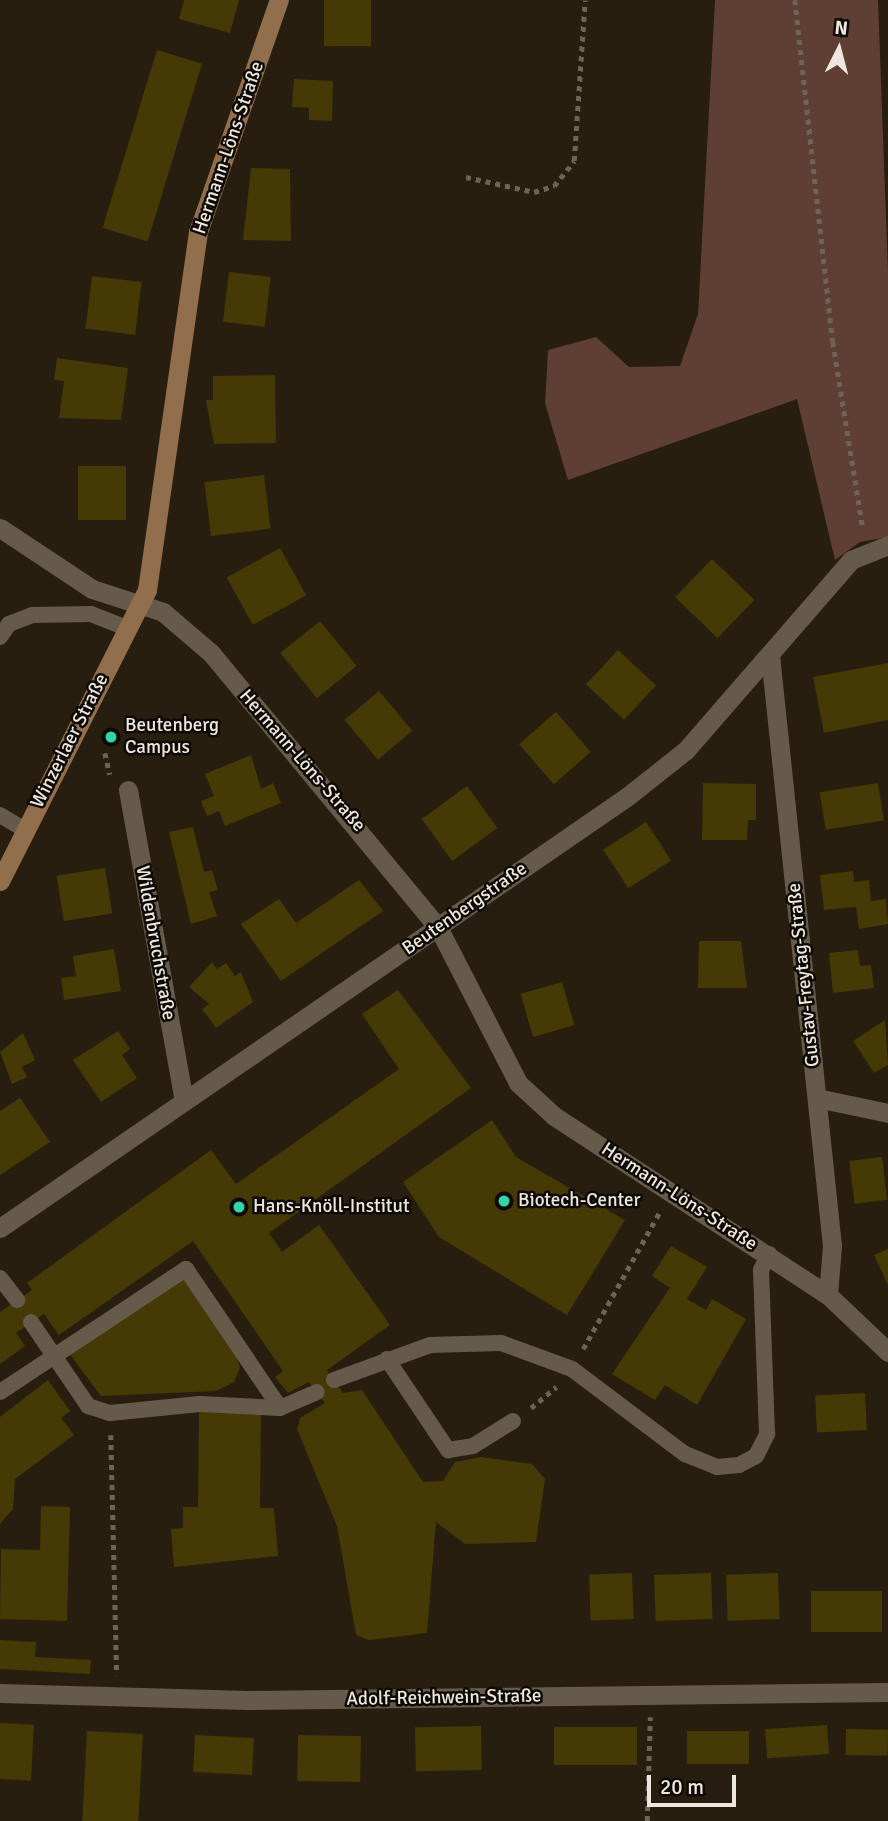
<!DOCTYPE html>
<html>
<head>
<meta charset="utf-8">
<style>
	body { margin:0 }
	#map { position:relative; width:888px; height:1821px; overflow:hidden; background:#281e0f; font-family:Signika,sans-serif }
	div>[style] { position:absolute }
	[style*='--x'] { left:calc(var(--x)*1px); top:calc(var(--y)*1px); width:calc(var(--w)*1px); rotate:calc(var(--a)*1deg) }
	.green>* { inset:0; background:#5f3e34 }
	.building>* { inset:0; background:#453905; transform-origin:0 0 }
	.path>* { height:4.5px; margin-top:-2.25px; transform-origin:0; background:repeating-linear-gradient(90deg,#6d6457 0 5px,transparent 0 10px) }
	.service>* { height:16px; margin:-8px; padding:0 8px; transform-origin:8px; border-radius:8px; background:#665a4a }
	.minor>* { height:19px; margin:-9.5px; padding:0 9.5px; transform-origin:9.5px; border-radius:9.5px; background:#665a4a }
	.secondary>* { height:19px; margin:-9.5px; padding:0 9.5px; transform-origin:9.5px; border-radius:9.5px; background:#916e4c }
	.dots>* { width:19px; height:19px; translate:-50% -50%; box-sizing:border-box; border:4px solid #0d0904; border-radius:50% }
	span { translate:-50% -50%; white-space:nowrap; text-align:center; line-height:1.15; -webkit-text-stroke:5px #0d0904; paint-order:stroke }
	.street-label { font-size:19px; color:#eee7de }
	.poi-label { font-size:19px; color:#eee7de }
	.left { translate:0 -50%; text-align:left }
	.north { position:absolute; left:804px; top:14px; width:70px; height:70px; -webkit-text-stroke:5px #0d0904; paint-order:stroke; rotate:6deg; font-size:19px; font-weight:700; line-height:28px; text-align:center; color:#eee7de }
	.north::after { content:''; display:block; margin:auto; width:24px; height:32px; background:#eee7de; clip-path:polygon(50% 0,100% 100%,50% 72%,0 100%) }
	.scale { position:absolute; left:647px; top:1775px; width:89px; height:32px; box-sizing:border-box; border:4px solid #eee7de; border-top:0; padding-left:9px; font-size:21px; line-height:24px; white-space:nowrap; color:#eee7de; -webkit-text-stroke:5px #0d0904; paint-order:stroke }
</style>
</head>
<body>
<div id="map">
	<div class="green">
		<i style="clip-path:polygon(715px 0,878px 0,888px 272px,888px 537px,860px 542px,835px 560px,797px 399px,568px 480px,545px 403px,548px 350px,596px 337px,629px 367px,680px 366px,698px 314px)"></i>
	</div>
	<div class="building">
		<i style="clip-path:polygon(184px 0,239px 0,230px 33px,179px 19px)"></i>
		<i style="left:324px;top:0;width:47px;height:46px"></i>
		<i style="left:157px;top:50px;width:47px;height:186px;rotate:17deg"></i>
		<i style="clip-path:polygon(294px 79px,333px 81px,332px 121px,309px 120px,309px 108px,292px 107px)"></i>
		<i style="clip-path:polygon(251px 168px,290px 169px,291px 241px,243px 240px)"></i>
		<i style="left:229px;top:272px;width:42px;height:50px;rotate:7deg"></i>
		<i style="left:92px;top:276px;width:50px;height:53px;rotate:7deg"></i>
		<i style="clip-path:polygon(57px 358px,128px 368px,121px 420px,59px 418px,64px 381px,54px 380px)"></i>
		<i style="clip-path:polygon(275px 375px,276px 443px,214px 444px,206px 400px,213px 400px,213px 376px)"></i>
		<i style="left:78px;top:466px;width:48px;height:54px"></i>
		<i style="left:264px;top:475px;width:54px;height:60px;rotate:83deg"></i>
		<i style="left:280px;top:548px;width:54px;height:61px;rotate:61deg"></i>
		<i style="left:712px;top:559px;width:59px;height:53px;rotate:44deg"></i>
		<i style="left:320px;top:621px;width:58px;height:51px;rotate:51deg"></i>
		<i style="left:618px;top:650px;width:52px;height:47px;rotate:43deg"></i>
		<i style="clip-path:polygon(888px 663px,888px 720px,824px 733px,813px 677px)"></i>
		<i style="left:379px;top:691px;width:52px;height:45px;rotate:50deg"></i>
		<i style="left:556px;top:712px;width:53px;height:49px;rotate:49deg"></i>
		<i style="clip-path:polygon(251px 755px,261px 789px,273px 783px,281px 803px,225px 826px,219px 811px,207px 816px,201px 801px,214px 796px,205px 774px)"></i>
		<i style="clip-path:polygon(703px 783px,756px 784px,756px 820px,748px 820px,747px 840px,702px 840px)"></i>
		<i style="left:878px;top:783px;width:38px;height:59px;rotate:81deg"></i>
		<i style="left:467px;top:786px;width:52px;height:56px;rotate:54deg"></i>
		<i style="left:646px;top:822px;width:46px;height:51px;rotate:57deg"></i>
		<i style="clip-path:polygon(193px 827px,204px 872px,212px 870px,218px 890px,209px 892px,217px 916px,191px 924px,169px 832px)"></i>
		<i style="left:105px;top:868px;width:46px;height:49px;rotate:81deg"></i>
		<i style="clip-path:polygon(853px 871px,854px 882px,869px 880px,871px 901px,886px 899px,888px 924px,859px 929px,856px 907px,824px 910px,820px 875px)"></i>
		<i style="clip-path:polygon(359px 880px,383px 911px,281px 981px,241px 924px,279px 899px,296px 923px)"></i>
		<i style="clip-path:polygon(699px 941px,741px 941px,747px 988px,698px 988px)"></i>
		<i style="clip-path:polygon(114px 949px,121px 991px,64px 1000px,61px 978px,76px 976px,73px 956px)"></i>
		<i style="clip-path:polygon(858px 950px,860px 966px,871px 965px,874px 988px,833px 993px,829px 953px)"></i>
		<i style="clip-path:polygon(212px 962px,217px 969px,226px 963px,235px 976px,241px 972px,253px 1002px,216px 1028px,202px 1009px,209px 1004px,189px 987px)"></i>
		<i style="left:562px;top:982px;width:45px;height:43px;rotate:74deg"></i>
		<i style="clip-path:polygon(398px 990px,471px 1088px,269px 1233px,282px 1252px,319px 1225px,390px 1325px,327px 1370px,343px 1393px,362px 1390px,423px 1482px,443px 1481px,455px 1462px,481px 1457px,532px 1464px,545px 1479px,536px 1542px,465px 1544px,436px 1522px,427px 1633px,369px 1640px,356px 1635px,337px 1526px,297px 1429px,300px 1418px,325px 1403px,309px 1382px,288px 1393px,275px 1377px,283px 1371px,193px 1241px,59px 1335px,44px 1314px,16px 1333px,25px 1346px,0 1364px,0 1312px,32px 1290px,27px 1283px,211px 1150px,236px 1184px,399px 1069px,362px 1014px)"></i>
		<i style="clip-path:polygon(885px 1020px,888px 1065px,874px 1073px,853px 1041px)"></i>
		<i style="clip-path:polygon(118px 1031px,130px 1049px,122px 1055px,137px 1078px,101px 1102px,73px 1060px)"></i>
		<i style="clip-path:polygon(23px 1033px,35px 1060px,22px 1067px,27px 1077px,12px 1084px,0 1052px)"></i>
		<i style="clip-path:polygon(20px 1098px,50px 1142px,0 1175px,0 1111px)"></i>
		<i style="clip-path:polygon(492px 1120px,516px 1157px,625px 1220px,567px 1315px,439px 1237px,403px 1182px)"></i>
		<i style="left:882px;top:1157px;width:43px;height:33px;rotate:83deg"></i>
		<i style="clip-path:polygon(671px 1246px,707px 1267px,687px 1299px,706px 1310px,712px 1299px,746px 1319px,697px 1405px,665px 1385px,655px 1400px,612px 1374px,670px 1288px,652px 1276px)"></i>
		<i style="clip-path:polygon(888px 1249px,888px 1285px,874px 1255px)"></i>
		<i style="clip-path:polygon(183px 1274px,233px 1343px,240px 1368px,234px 1382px,216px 1391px,101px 1396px,69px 1353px)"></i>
		<i style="clip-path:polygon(48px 1380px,70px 1411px,61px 1418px,74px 1435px,15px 1479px,13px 1509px,0 1524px,0 1417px)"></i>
		<i style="left:865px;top:1393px;width:37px;height:50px;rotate:87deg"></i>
		<i style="clip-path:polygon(199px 1410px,261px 1410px,260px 1508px,274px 1508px,278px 1556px,174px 1567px,171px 1529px,183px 1528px,183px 1507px,198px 1507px)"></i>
		<i style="clip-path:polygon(41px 1506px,70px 1507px,67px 1621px,0 1619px,1px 1549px,40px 1550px)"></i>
		<i style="left:632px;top:1573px;width:46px;height:43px;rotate:88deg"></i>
		<i style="left:711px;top:1573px;width:46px;height:57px;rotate:88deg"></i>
		<i style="left:778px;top:1573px;width:46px;height:52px;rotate:88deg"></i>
		<i style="left:811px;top:1591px;width:71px;height:41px"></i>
		<i style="clip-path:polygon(0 1640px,36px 1642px,35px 1657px,91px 1660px,90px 1674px,0 1669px)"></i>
		<i style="left:0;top:1723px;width:34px;height:56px;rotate:3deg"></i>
		<i style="left:827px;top:1725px;width:29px;height:62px;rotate:86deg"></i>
		<i style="left:481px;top:1726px;width:44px;height:66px;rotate:89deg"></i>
		<i style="left:554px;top:1727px;width:83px;height:38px"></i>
		<i style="left:846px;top:1729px;width:42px;height:26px;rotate:1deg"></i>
		<i style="left:87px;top:1731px;width:56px;height:90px;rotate:3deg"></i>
		<i style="left:749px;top:1731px;width:33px;height:62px;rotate:90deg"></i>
		<i style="left:195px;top:1735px;width:59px;height:37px;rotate:3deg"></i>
		<i style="left:298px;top:1735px;width:63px;height:46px;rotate:1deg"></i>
	</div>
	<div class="path">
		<i style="--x:795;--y:0;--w:344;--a:83.7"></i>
		<i style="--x:833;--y:342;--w:190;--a:80.9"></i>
		<i style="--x:466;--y:177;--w:70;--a:12.4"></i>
		<i style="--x:534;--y:192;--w:21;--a:-17"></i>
		<i style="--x:554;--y:186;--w:32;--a:-51"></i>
		<i style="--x:574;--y:161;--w:161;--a:-86.1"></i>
		<i style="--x:105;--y:753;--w:22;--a:77"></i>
		<i style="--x:583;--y:1349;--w:156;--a:-60.8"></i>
		<i style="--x:531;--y:1408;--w:33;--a:-40"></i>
		<i style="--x:111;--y:1435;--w:240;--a:88.6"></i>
		<i style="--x:647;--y:1821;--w:104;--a:-88.3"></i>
	</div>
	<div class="service">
		<i style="--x:0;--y:637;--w:16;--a:-55"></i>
		<i style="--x:9;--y:624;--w:25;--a:-21"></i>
		<i style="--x:32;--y:615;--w:59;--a:-1"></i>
		<i style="--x:91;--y:614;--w:41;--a:21.5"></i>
		<i style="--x:0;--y:815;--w:29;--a:31"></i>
		<i style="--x:0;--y:1278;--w:28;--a:52"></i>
		<i style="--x:31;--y:1322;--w:102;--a:55.8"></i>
		<i style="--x:88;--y:1406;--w:23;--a:18"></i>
		<i style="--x:110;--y:1413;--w:90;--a:-5.7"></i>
		<i style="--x:200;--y:1404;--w:80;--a:2.9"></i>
		<i style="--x:280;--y:1408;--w:40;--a:-23.4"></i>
		<i style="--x:387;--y:1359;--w:110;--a:56.2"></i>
		<i style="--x:448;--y:1450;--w:25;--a:-9"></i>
		<i style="--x:473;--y:1446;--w:47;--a:-32"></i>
		<i style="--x:334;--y:1380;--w:102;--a:-20"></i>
		<i style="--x:430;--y:1345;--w:71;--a:-1.6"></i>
		<i style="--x:501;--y:1343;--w:76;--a:20.1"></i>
		<i style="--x:572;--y:1369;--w:141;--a:37"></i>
		<i style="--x:685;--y:1454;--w:35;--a:22"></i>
		<i style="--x:717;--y:1467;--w:22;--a:-5"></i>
		<i style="--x:739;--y:1465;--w:19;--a:-28"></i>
		<i style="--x:756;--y:1456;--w:25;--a:-63"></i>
		<i style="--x:767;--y:1434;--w:164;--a:-92.1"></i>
		<i style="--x:761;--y:1270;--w:18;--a:-63"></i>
		<i style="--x:0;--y:1392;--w:223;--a:-33.5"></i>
		<i style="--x:186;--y:1269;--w:168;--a:55.9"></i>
	</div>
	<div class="minor">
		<i style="--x:0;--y:528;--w:110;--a:33.5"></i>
		<i style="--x:92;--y:589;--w:75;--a:17.9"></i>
		<i style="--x:163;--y:612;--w:63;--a:40.5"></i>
		<i style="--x:211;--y:653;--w:358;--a:50.4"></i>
		<i style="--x:439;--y:929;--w:173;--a:62.8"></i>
		<i style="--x:518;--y:1083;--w:49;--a:42.5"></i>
		<i style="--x:554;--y:1116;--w:327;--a:33.2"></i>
		<i style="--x:828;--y:1295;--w:83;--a:43.5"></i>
		<i style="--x:770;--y:655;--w:594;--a:84.01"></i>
		<i style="--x:832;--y:1246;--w:49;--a:94.7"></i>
		<i style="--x:128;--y:790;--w:311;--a:79.8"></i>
		<i style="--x:817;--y:1098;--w:73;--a:11.9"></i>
		<i style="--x:0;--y:1228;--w:762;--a:-34.52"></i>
		<i style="--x:628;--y:796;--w:74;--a:-38.4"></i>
		<i style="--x:686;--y:750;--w:252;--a:-49"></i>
		<i style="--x:851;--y:560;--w:40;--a:-22"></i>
		<i style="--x:0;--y:1693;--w:247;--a:1.6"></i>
		<i style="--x:247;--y:1700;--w:641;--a:-0.72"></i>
	</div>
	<div class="secondary">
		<i style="--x:0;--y:881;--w:326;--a:-63.2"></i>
		<i style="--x:147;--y:590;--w:362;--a:-81.9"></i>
		<i style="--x:198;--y:232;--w:246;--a:-70.8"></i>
	</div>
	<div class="dots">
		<i style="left:111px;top:737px;background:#33d4a8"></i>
		<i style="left:504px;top:1201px;background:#33d4a8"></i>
		<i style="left:239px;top:1207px;background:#33d4a8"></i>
	</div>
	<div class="street-label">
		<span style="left:229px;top:148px;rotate:-71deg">Hermann-Löns-Straße</span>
		<span style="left:70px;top:741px;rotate:-63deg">Winzerlaer Straße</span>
		<span style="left:302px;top:761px;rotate:49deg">Hermann-Löns-Straße</span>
		<span style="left:465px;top:909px;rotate:-35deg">Beutenbergstraße</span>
		<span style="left:155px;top:943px;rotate:80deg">Wildenbruchstraße</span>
		<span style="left:804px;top:975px;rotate:-96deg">Gustav-Freytag-Straße</span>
		<span style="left:679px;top:1197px;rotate:33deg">Hermann-Löns-Straße</span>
		<span style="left:444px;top:1698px;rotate:-1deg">Adolf-Reichwein-Straße</span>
	</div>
	<div class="poi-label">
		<span class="left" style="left:125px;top:737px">Beutenberg<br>Campus</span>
		<span class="left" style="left:518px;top:1201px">Biotech-Center</span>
		<span class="left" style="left:253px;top:1207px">Hans-Knöll-Institut</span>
	</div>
	<div class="north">N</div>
	<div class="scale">20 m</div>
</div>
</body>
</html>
